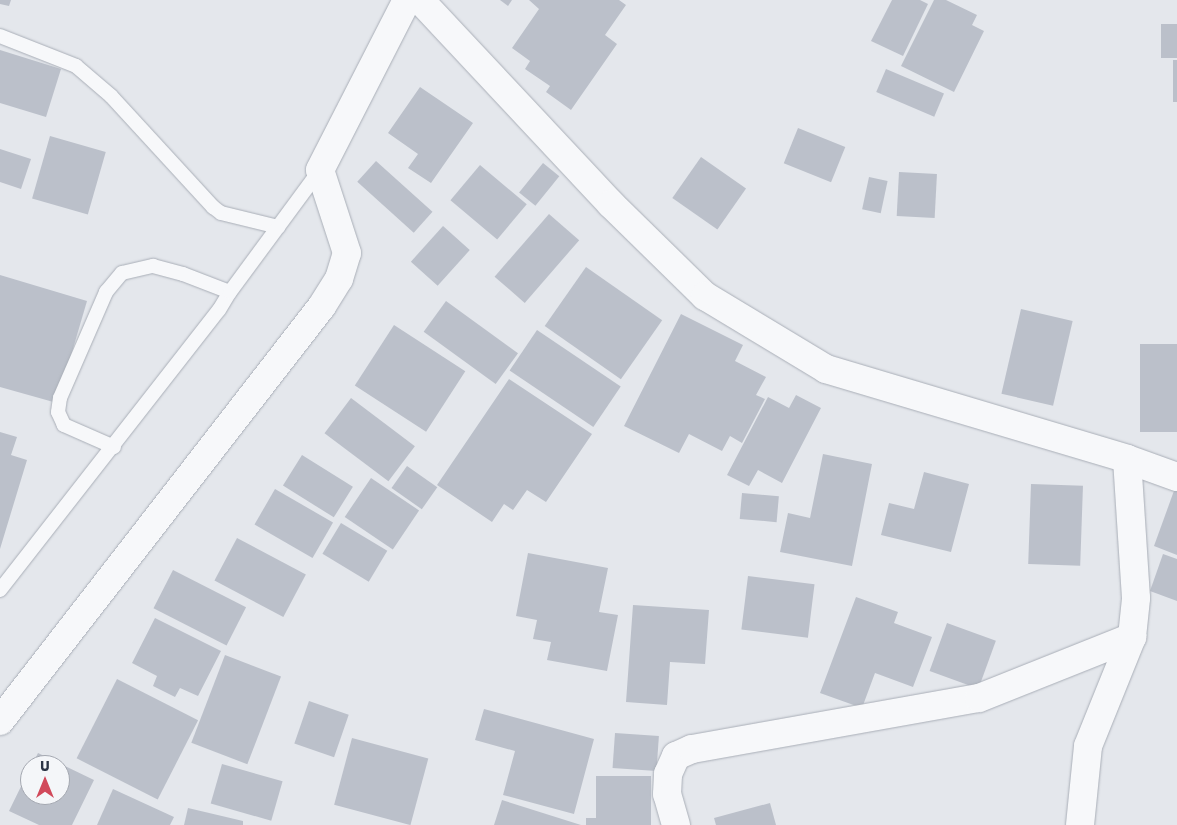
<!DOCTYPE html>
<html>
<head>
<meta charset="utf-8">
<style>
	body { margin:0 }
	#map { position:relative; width:1177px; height:825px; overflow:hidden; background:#e4e7ec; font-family:Jost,sans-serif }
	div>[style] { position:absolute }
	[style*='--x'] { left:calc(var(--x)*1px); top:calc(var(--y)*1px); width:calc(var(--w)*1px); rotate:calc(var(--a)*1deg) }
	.building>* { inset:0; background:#bbc0ca; transform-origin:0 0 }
	.roads { filter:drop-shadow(0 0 1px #a9aeb7) drop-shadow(0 0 1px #a9aeb7) }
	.service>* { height:14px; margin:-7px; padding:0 7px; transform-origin:7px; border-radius:7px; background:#f7f8fa }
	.minor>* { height:28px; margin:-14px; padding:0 14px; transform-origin:14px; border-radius:14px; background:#f7f8fa }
	.tertiary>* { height:28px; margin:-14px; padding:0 14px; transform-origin:14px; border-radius:14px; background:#f7f8fa }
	span { translate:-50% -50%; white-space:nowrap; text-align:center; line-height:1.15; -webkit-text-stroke:4px #f4f6f9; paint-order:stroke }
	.north { position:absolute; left:20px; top:755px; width:50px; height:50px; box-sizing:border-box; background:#f4f6f9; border:1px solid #a4a8b1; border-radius:50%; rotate:0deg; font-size:14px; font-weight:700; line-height:20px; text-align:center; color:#2b3445 }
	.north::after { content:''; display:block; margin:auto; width:18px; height:22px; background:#d1495b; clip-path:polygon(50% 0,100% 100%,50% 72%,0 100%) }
</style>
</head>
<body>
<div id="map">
	<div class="building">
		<i style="clip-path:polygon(0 0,11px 0,9px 6px,0 4px)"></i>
		<i style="clip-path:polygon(500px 0,512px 0,508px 6px)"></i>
		<i style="clip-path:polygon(529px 0,619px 0,626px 5px,605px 35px,617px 44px,571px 110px,546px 92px,550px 86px,525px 69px,530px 61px,512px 48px,539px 9px)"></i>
		<i style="clip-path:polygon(892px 0,920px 0,928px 4px,903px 56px,871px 41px)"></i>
		<i style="clip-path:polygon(934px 0,946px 0,977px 15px,972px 25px,984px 31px,954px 92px,901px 66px)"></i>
		<i style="left:1161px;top:24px;width:16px;height:34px"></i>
		<i style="clip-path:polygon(0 50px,61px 69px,46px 117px,0 103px)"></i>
		<i style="left:1173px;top:60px;width:4px;height:42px"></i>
		<i style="left:886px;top:69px;width:63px;height:25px;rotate:23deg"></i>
		<i style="clip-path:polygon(420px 87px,473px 123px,431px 183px,408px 168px,418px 154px,388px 133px)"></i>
		<i style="left:798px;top:128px;width:51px;height:38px;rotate:22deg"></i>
		<i style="left:50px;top:136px;width:58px;height:65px;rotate:16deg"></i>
		<i style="clip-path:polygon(0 149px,31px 159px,21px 189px,0 182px)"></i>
		<i style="left:701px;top:157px;width:55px;height:50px;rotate:35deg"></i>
		<i style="left:376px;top:161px;width:76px;height:28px;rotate:42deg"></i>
		<i style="left:543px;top:163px;width:21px;height:38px;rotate:39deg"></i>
		<i style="left:480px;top:165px;width:61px;height:46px;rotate:40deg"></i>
		<i style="left:899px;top:172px;width:38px;height:44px;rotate:3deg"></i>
		<i style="left:869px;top:177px;width:19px;height:33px;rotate:12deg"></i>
		<i style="left:549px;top:214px;width:40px;height:83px;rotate:41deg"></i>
		<i style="left:443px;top:226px;width:36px;height:48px;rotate:42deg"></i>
		<i style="left:586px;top:267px;width:93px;height:72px;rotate:35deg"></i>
		<i style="clip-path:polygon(0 275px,87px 301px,57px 403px,0 387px)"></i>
		<i style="left:446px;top:301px;width:89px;height:38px;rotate:36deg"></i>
		<i style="left:1021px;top:309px;width:53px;height:87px;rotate:13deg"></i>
		<i style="clip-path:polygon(681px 314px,743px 345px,735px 361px,766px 377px,756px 395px,765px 399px,742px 443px,730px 436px,722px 451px,689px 434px,679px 453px,624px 426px)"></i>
		<i style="left:394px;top:325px;width:85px;height:72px;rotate:33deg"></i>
		<i style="left:537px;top:330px;width:101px;height:49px;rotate:34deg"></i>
		<i style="left:1177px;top:344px;width:88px;height:37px;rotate:90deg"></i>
		<i style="clip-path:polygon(509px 379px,592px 434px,546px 502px,527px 490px,513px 510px,504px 504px,492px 522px,437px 485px)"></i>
		<i style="clip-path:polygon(796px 395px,821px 408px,782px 483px,758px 470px,749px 486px,727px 475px,768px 397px,789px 408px)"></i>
		<i style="left:351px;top:398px;width:80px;height:44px;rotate:37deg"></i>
		<i style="clip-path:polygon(0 432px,17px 437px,11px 455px,27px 460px,0 549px)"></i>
		<i style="clip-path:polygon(823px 454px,872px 464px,852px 566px,780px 552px,788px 513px,810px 518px)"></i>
		<i style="left:302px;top:455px;width:60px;height:36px;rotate:32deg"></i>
		<i style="left:407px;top:466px;width:37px;height:27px;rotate:35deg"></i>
		<i style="clip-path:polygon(924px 472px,969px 484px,951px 552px,881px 535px,889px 503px,914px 509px)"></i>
		<i style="left:371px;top:478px;width:58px;height:47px;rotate:34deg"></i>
		<i style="left:1031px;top:484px;width:52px;height:80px;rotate:2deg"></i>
		<i style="clip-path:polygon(1175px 488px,1177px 489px,1177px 555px,1154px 546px)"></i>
		<i style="left:275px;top:489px;width:67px;height:41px;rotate:30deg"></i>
		<i style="left:742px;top:493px;width:37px;height:26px;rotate:5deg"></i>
		<i style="left:341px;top:523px;width:54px;height:36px;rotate:31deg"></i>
		<i style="left:237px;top:538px;width:78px;height:48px;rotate:28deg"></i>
		<i style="clip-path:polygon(528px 553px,608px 568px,599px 612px,618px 615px,607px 671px,547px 660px,551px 642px,533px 639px,537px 620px,516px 616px)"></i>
		<i style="clip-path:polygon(1163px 554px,1177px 559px,1177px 601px,1150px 591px)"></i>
		<i style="left:173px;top:570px;width:82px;height:43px;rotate:27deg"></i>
		<i style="left:748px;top:576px;width:67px;height:54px;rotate:7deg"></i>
		<i style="clip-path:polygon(856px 597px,898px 612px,894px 623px,932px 637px,913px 687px,875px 673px,862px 708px,820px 693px)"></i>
		<i style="clip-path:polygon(633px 605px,709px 610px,705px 664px,670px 662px,667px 705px,626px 702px)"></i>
		<i style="clip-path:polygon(155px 618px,221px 651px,198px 696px,180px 688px,175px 697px,153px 686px,157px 676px,132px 663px)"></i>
		<i style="left:947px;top:623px;width:52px;height:51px;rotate:20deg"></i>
		<i style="left:225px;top:655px;width:60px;height:94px;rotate:21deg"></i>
		<i style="left:117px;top:679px;width:91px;height:89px;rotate:27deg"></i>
		<i style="left:309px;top:701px;width:42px;height:45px;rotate:19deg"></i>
		<i style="clip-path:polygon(484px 709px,594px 739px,574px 814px,503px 795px,515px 751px,475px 740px)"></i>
		<i style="left:615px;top:733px;width:44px;height:35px;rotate:4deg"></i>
		<i style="left:352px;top:738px;width:79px;height:69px;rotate:15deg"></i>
		<i style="clip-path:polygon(38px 753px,94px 780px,72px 825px,39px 825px,9px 811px,30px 768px,30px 795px,60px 795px,60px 765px,32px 765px)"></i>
		<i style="left:222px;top:764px;width:63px;height:41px;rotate:16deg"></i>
		<i style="clip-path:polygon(596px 776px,651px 776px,651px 825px,586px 825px,586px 818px,596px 818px)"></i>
		<i style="clip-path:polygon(113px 789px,174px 817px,170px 825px,97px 825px)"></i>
		<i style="clip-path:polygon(502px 800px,581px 825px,494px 825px)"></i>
		<i style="clip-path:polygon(770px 803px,776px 825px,716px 825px,714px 818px)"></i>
		<i style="clip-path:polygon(188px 808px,243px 821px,243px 825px,184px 825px)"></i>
	</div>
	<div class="roads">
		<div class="service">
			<i style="--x:0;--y:36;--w:82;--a:21.5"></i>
			<i style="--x:76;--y:66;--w:46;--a:40.6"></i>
			<i style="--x:111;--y:96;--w:151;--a:47.4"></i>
			<i style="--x:213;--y:207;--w:10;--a:37"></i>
			<i style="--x:221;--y:213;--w:59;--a:13.8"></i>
			<i style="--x:114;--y:447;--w:55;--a:-156.3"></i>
			<i style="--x:64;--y:425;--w:14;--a:-115"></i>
			<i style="--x:58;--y:412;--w:14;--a:-82"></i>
			<i style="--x:60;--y:398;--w:116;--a:-66.5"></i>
			<i style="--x:106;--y:292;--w:25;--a:-50"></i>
			<i style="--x:122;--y:273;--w:32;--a:-13"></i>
			<i style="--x:153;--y:266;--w:31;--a:15"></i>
			<i style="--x:183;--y:274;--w:50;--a:21"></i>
			<i style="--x:0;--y:590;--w:355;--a:-52"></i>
			<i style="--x:219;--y:310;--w:21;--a:-59"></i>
			<i style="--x:230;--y:292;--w:152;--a:-53.6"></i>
		</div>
		<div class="minor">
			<i style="--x:420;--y:0;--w:279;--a:46.9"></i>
			<i style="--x:611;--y:204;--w:132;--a:44.4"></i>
			<i style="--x:705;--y:296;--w:141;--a:31.1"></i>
			<i style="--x:826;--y:369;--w:314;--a:16.6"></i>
			<i style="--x:1127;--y:459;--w:53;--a:19.8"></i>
			<i style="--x:676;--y:825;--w:32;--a:-106"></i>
			<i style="--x:667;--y:794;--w:20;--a:-87"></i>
			<i style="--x:668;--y:774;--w:20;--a:-66"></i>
			<i style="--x:676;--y:756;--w:17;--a:-24"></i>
			<i style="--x:692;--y:749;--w:291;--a:-10.1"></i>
			<i style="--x:979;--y:698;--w:165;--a:-21.7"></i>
			<i style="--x:1080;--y:825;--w:79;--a:-84.2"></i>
			<i style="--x:1088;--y:746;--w:118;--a:-68"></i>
			<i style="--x:1132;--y:637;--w:39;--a:-84"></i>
			<i style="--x:1136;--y:598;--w:139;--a:-93.7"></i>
		</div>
		<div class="tertiary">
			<i style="--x:0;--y:721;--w:525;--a:-52.19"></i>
			<i style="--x:322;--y:306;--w:32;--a:-58"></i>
			<i style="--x:339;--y:279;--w:27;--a:-73"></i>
			<i style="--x:347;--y:253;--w:87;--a:-108"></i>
			<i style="--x:320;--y:170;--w:191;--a:-62.9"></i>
		</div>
	</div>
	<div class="north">U</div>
</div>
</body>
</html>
